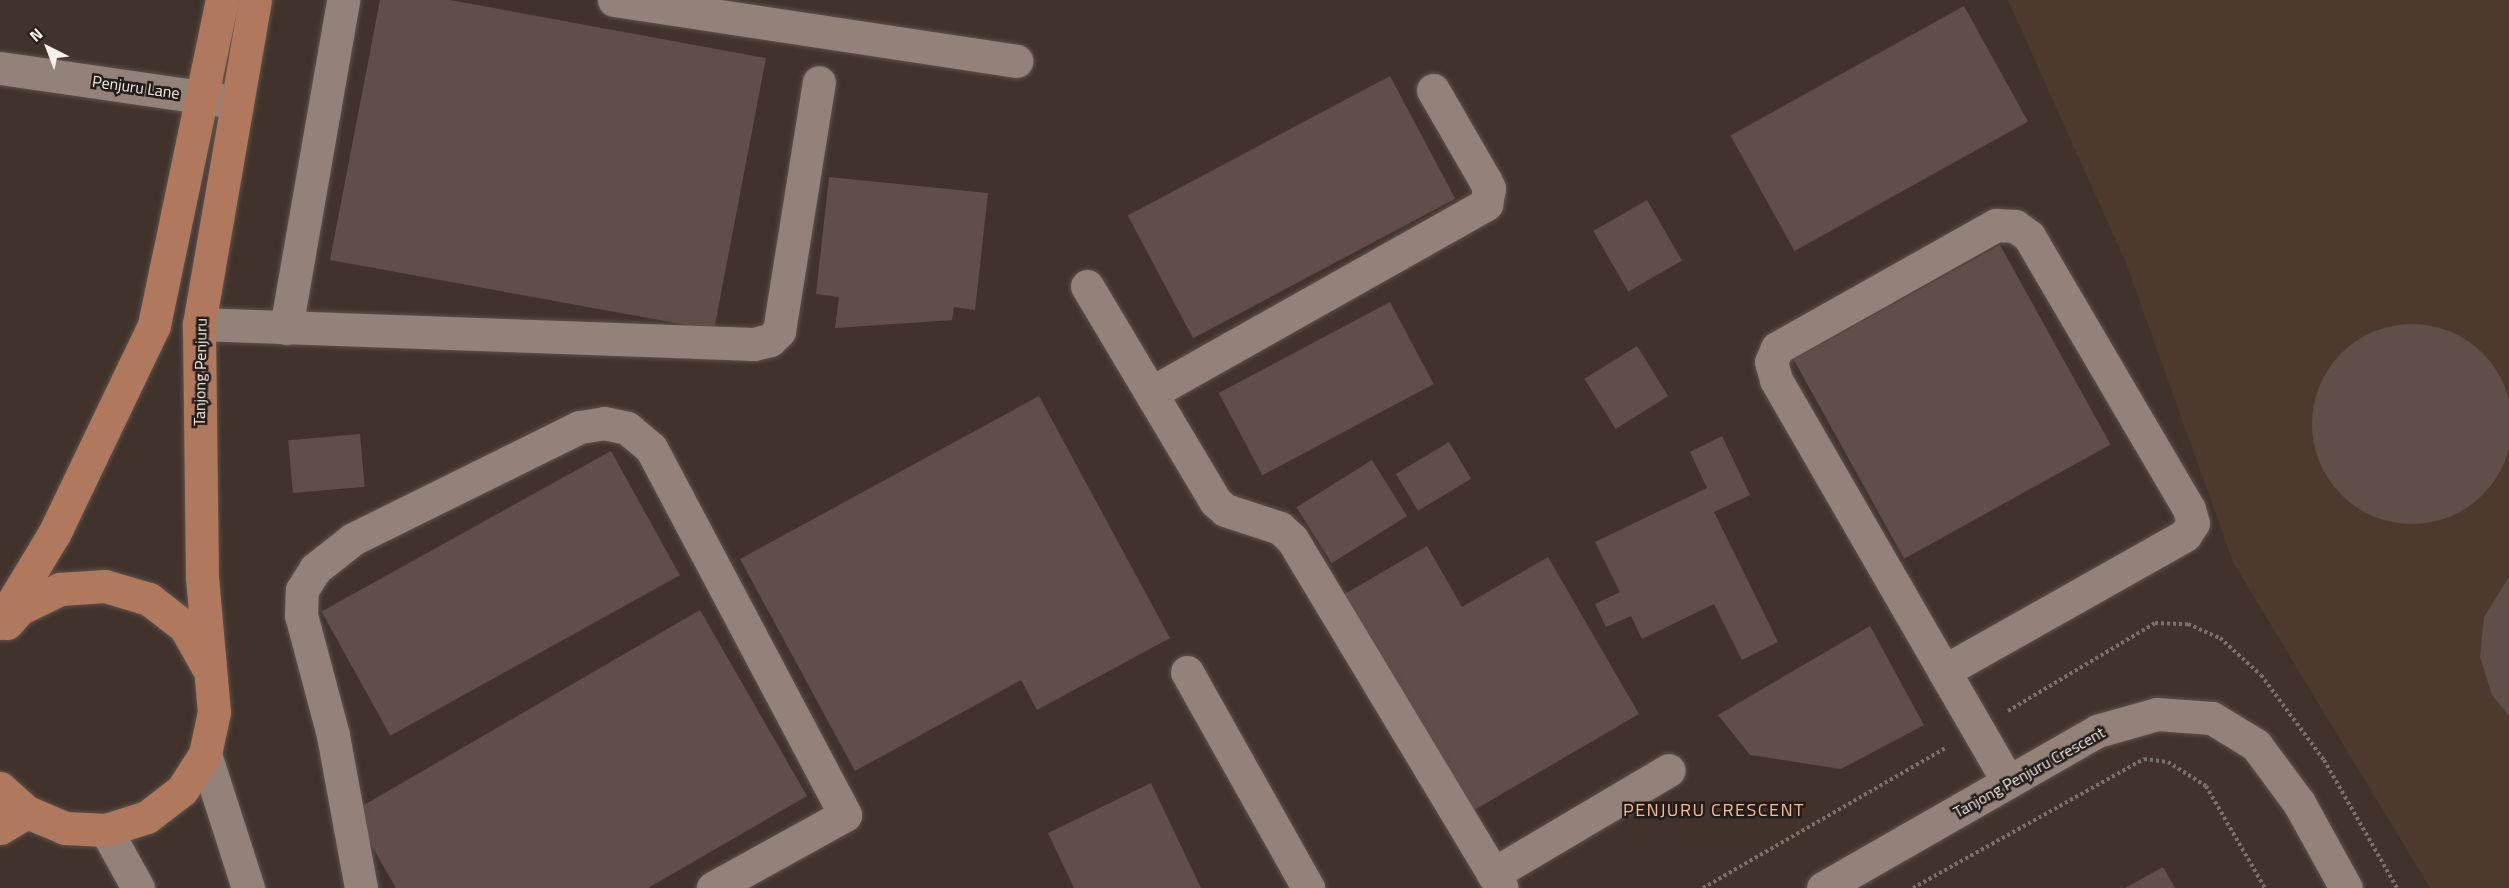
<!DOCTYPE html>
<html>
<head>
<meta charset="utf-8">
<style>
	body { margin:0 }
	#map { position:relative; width:2509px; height:888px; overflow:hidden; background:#41332c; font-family:"Titillium Web",sans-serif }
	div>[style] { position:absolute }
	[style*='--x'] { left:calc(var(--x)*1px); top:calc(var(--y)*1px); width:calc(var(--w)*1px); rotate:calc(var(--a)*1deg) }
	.built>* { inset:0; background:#4e392f }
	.building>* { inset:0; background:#5f4f48; transform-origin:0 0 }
	.round { border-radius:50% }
	.path>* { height:4px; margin-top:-2px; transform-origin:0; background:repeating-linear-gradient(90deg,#7c706a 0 3px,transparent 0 6px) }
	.roads { filter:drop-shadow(0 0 2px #5d514c) drop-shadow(0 0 2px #5d514c) }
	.minor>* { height:33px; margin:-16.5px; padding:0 16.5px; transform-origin:16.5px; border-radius:16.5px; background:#93827a }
	.major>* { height:33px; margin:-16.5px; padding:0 16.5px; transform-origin:16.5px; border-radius:16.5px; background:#b0795d }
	span { translate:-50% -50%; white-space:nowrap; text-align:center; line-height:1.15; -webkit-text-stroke:5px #231c19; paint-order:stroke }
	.street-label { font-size:16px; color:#f8eeea }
	.neighbourhood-label { font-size:18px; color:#f7bb9e; letter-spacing:1.5px }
	.north { position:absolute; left:18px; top:18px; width:60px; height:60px; -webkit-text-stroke:4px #231c19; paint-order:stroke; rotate:318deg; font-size:16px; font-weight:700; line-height:24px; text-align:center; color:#f8eeea }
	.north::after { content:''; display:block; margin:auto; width:21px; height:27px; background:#f8eeea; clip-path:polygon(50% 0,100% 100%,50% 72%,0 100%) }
</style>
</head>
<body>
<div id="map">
	<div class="built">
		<i style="clip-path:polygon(2008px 0,2509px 0,2509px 888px,2430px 888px,2233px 562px,2126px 263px)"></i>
	</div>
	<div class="building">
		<i style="clip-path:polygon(380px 0,450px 0,766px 58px,714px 330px,330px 260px)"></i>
		<i style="left:1964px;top:6px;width:132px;height:267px;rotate:61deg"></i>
		<i style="left:1390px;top:76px;width:139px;height:297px;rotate:62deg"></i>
		<i style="clip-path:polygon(829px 177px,988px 193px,975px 310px,954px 307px,952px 320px,835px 328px,839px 297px,816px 294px)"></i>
		<i style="left:1647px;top:200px;width:70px;height:62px;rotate:60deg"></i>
		<i style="left:2000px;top:245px;width:228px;height:236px;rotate:61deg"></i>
		<i style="left:1390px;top:302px;width:93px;height:194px;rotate:62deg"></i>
		<i class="round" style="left:2312px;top:324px;width:200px;height:200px"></i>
		<i style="left:1637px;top:346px;width:59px;height:62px;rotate:58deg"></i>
		<i style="clip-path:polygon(1039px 396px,1170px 638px,1037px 710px,1021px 680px,855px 771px,740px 559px)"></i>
		<i style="left:360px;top:434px;width:53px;height:72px;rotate:85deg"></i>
		<i style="clip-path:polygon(1722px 436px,1750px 495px,1714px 512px,1778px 642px,1742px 660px,1714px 604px,1642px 639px,1631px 616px,1606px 627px,1595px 604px,1620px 592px,1595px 542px,1707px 488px,1690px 452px)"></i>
		<i style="left:1449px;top:442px;width:43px;height:62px;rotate:59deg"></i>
		<i style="left:611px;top:451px;width:142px;height:331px;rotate:61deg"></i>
		<i style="left:1372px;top:460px;width:66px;height:89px;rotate:58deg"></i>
		<i style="clip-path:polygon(1427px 546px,1462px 607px,1548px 557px,1639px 714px,1464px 816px,1338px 598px)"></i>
		<i style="clip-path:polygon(2509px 577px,2509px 716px,2492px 695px,2480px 657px,2484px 617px)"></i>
		<i style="clip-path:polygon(700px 610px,807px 796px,648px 888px,396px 888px,352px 812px)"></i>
		<i style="clip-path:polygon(1870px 626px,1924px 725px,1841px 769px,1750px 755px,1718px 715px)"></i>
		<i style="clip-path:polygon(1151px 783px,1201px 888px,1074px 888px,1048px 833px)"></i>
		<i style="clip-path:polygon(2163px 867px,2175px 888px,2125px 888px)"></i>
	</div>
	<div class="path">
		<i style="--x:2008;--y:711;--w:171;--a:-30.9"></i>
		<i style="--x:2155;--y:623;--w:33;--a:2"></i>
		<i style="--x:2188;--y:624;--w:35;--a:24"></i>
		<i style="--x:2220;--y:638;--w:55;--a:42.1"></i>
		<i style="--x:2261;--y:675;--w:106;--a:53.5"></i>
		<i style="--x:2324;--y:760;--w:147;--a:60.3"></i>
		<i style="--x:1703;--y:888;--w:282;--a:-30"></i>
		<i style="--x:1913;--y:888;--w:265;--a:-29.2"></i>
		<i style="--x:2144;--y:759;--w:24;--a:7"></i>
		<i style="--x:2168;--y:762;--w:45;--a:32.3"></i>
		<i style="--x:2206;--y:786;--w:118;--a:60"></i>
	</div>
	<div class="roads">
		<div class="minor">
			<i style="--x:614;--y:0;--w:407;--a:8.6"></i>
			<i style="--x:0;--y:68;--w:238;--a:8.2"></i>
			<i style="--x:1087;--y:286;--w:250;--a:59.2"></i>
			<i style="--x:1215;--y:501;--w:13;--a:42"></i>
			<i style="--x:1225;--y:510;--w:58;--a:18.1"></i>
			<i style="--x:1280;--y:528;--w:16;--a:43"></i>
			<i style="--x:1292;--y:539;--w:407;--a:59"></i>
			<i style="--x:199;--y:324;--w:555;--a:2.06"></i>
			<i style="--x:754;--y:344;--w:16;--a:-14"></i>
			<i style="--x:770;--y:340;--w:13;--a:-45"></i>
			<i style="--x:779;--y:331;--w:252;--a:-80.9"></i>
			<i style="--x:286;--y:328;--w:333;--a:-80.1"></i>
			<i style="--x:1151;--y:393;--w:385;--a:-29.4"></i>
			<i style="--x:1486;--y:204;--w:16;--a:-79"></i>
			<i style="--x:1489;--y:188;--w:9;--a:-117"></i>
			<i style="--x:1485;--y:180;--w:104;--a:-120"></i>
			<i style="--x:1944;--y:671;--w:277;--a:-29.4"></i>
			<i style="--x:2185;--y:535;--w:14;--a:-56"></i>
			<i style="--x:2193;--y:523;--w:15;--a:-106"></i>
			<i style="--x:2189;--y:509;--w:316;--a:-120.4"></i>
			<i style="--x:2029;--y:236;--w:17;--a:-144"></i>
			<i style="--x:2015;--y:226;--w:19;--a:-177"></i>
			<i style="--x:1996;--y:225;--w:251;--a:150.7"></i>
			<i style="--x:1777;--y:348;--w:15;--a:113"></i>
			<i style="--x:1771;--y:362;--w:19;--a:74"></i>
			<i style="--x:1776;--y:380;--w:336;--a:60"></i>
			<i style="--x:1944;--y:671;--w:128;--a:60"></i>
			<i style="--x:1187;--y:672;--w:248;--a:60.7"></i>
			<i style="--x:205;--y:754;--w:141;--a:72.2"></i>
			<i style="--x:106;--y:830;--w:66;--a:61.1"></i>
			<i style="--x:1493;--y:874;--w:204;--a:-30.6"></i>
			<i style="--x:361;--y:888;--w:156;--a:-100.4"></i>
			<i style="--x:333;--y:735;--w:124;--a:-104.9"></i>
			<i style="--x:301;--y:615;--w:25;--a:-88"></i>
			<i style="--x:302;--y:590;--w:25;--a:-58"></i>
			<i style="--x:315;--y:569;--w:48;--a:-38.3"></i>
			<i style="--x:353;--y:539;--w:253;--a:-26.3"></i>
			<i style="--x:580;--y:427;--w:24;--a:-9"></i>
			<i style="--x:604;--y:423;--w:24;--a:12"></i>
			<i style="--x:627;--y:428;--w:31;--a:40"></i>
			<i style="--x:651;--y:448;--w:415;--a:62.1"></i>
			<i style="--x:845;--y:815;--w:151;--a:151.1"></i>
			<i style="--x:1823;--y:888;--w:316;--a:-29.8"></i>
			<i style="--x:2097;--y:731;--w:62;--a:-15.8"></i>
			<i style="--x:2157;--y:714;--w:55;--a:4.2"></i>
			<i style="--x:2212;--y:718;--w:52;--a:31.5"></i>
			<i style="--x:2256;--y:745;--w:72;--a:53.4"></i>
			<i style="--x:2299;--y:803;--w:97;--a:61.1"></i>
		</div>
		<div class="major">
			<i style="--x:0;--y:623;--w:104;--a:-58.8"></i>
			<i style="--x:54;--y:534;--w:232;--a:-64.4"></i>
			<i style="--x:154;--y:325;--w:332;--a:-78.2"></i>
			<i style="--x:7;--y:623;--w:18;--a:-49"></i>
			<i style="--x:19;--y:609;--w:46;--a:-26"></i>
			<i style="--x:60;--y:589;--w:45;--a:-3.8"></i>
			<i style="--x:105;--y:586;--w:46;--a:16.5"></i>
			<i style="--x:149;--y:599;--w:46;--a:37.9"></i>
			<i style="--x:185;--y:627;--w:45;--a:60.6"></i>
			<i style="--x:0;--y:788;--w:36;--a:42"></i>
			<i style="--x:27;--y:812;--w:41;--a:22.8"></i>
			<i style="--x:65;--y:828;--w:41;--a:2.8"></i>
			<i style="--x:106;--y:830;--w:43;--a:-17.6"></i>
			<i style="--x:147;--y:817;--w:44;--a:-37.6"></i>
			<i style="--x:182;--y:790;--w:43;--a:-57.4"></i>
			<i style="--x:205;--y:754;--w:43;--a:-77.9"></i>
			<i style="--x:214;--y:712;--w:136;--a:-95.1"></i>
			<i style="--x:202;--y:577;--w:253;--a:-90.7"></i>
			<i style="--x:199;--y:324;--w:329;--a:-80.2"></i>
			<i style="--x:0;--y:828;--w:31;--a:-31"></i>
		</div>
	</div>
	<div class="street-label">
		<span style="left:136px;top:87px;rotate:8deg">Penjuru Lane</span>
		<span style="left:200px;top:372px;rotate:-89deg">Tanjong Penjuru</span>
		<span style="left:2029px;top:772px;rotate:-29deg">Tanjong Penjuru Crescent</span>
	</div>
	<div class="neighbourhood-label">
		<span style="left:1714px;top:810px">PENJURU CRESCENT</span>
	</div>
	<div class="north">N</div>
</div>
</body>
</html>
